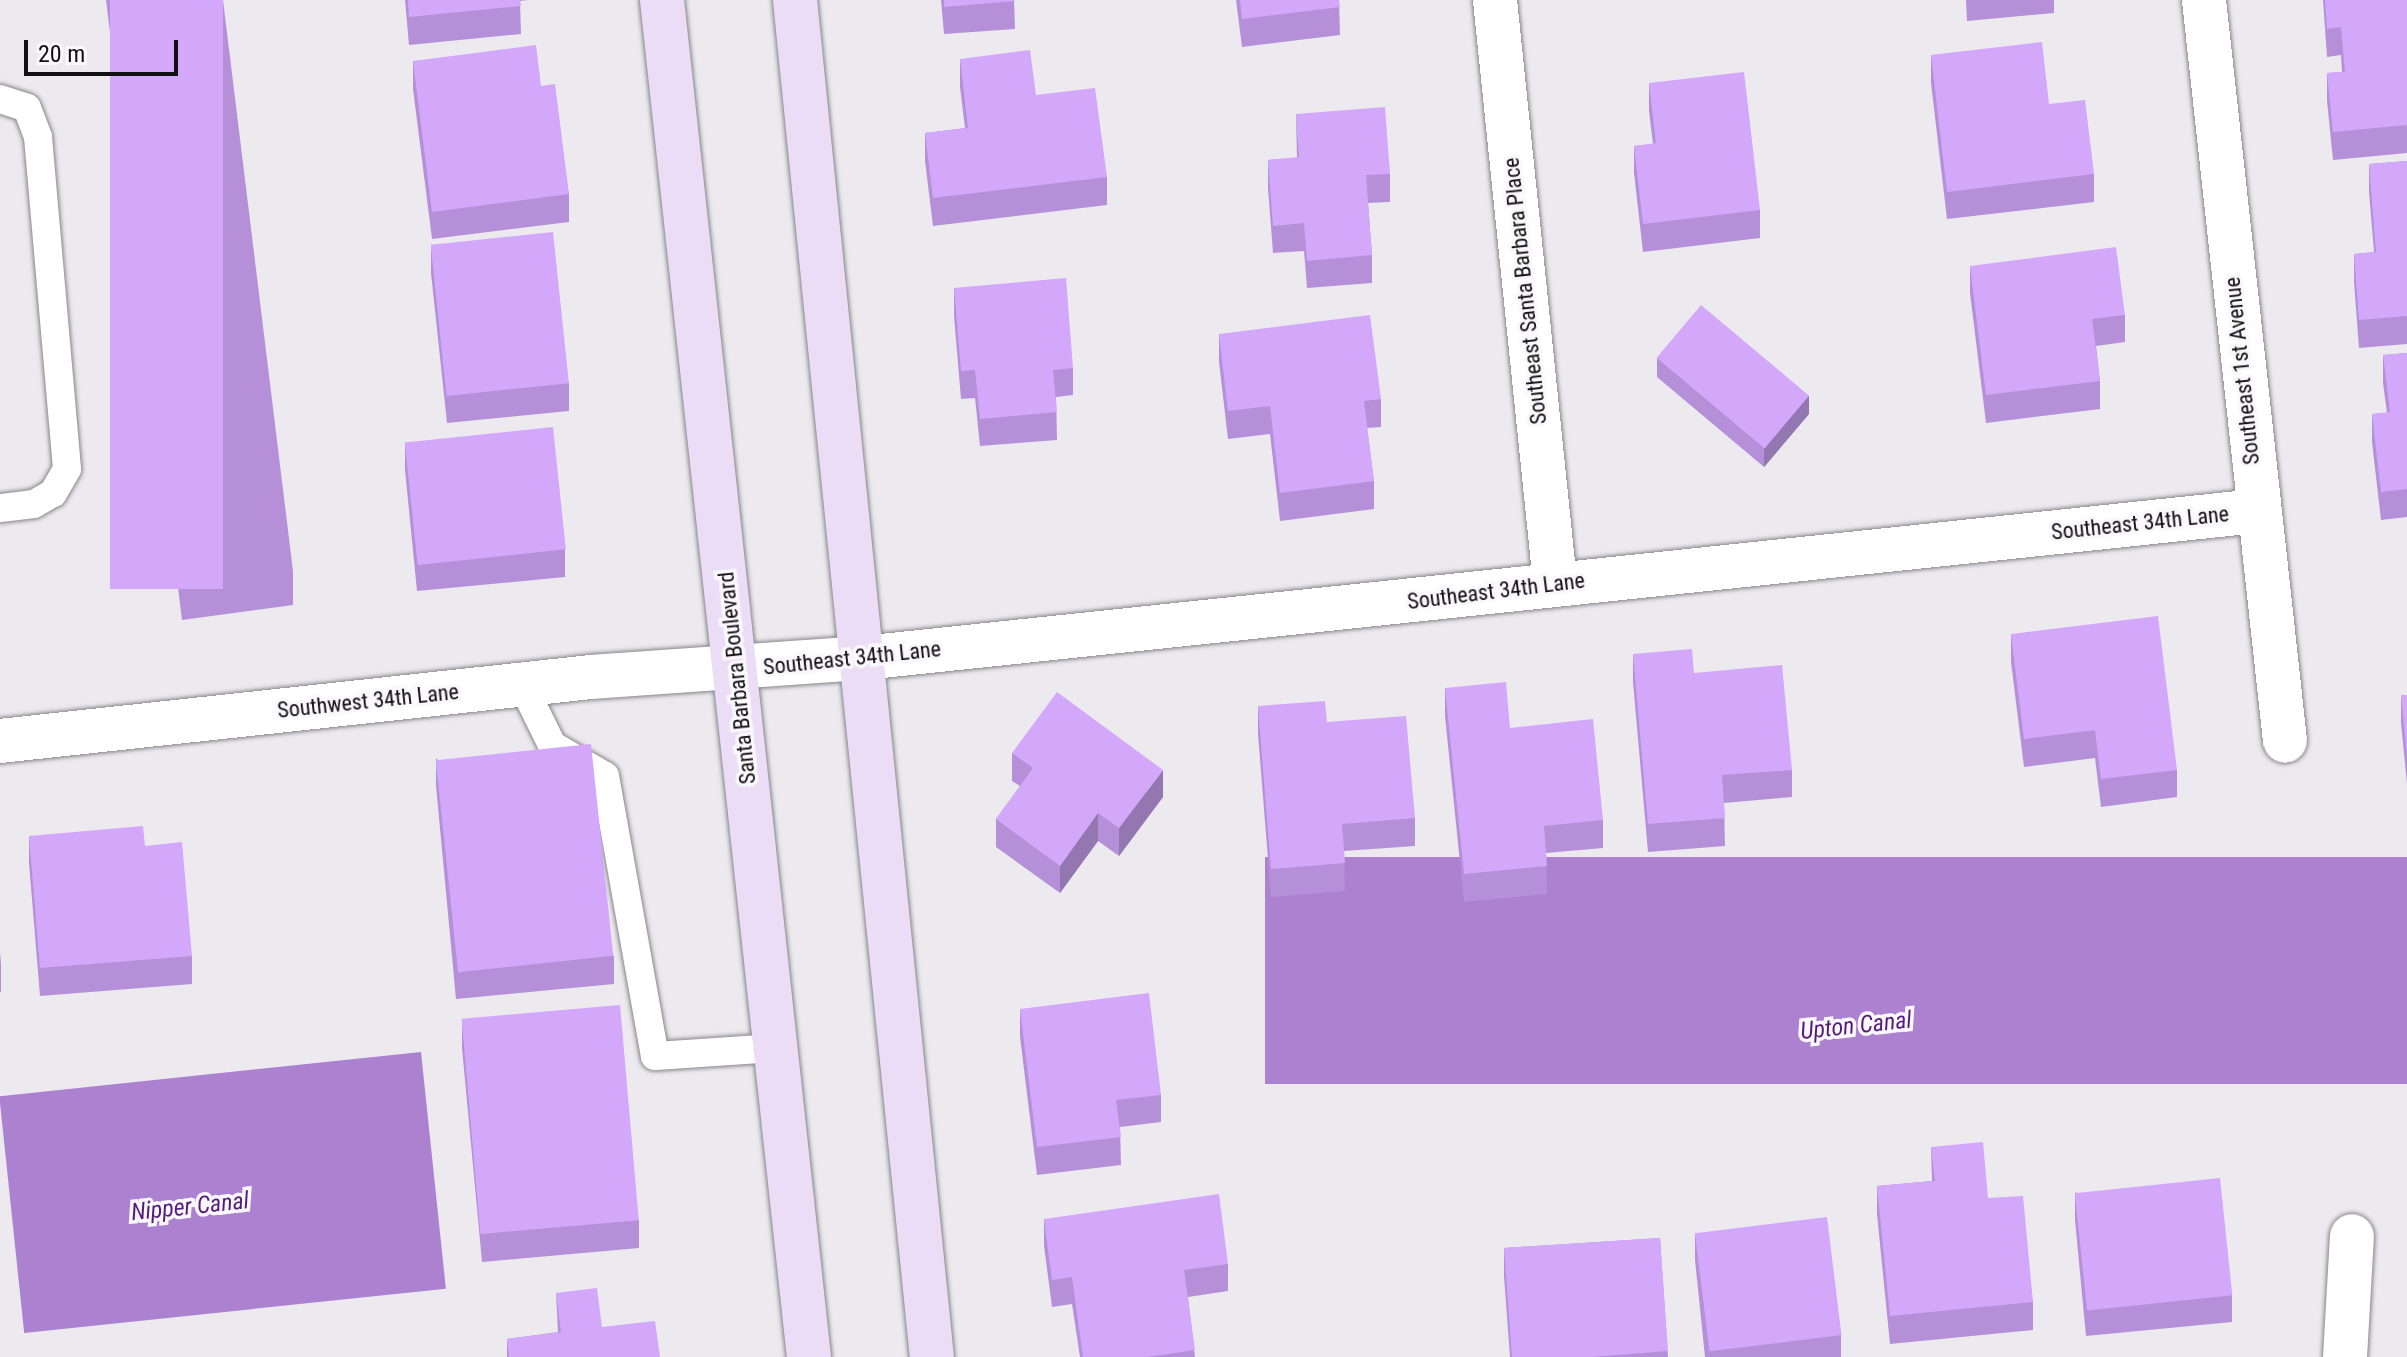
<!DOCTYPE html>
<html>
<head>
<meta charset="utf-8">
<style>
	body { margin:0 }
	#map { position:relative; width:2407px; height:1357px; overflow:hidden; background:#eceaef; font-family:"Roboto Condensed",sans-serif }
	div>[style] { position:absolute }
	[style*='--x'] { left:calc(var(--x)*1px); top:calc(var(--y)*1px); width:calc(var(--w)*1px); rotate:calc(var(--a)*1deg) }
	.water>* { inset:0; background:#ab81d0; transform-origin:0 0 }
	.roads { filter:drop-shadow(0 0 2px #88868a) drop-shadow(0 0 2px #88868a) }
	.service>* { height:28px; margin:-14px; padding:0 14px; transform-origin:14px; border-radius:14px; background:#fff }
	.minor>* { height:44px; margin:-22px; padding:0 22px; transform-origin:22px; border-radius:22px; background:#fff }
	.secondary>* { height:44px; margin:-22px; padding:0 22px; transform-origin:22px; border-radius:22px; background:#eaddf5 }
	.wall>* { inset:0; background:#b590d8 }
	.shaded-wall>* { inset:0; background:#9476b0 }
	.building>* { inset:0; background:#d3a8fb; transform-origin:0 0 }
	span { translate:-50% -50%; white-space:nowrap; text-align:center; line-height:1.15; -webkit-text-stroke:7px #faf8fc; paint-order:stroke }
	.street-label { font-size:22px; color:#100f11 }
	.water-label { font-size:24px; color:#541c7a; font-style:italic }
	.scale { position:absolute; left:24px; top:40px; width:154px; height:36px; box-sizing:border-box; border:4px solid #100f11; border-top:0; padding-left:10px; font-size:24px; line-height:28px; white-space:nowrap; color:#100f11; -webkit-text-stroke:6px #faf8fc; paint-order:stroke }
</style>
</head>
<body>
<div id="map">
	<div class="water">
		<i style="left:2407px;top:857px;width:227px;height:1142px;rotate:90deg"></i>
		<i style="left:421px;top:1052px;width:238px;height:424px;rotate:84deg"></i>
	</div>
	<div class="roads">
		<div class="service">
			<i style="--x:0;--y:99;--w:28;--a:18"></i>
			<i style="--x:27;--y:108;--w:31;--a:69"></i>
			<i style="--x:38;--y:137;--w:333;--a:85"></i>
			<i style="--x:67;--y:469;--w:28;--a:120"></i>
			<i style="--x:53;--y:493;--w:22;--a:150"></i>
			<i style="--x:34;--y:504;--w:34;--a:173"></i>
			<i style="--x:522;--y:684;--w:68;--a:63.8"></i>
			<i style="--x:552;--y:745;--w:61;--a:30.3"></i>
			<i style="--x:605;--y:776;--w:284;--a:79.9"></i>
			<i style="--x:655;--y:1056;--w:121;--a:-3.8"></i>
		</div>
		<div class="minor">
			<i style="--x:1495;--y:0;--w:586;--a:84.12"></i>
			<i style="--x:2204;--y:0;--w:745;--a:83.76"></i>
			<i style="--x:0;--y:741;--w:594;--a:-6.18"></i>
			<i style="--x:591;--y:677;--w:273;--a:-4"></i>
			<i style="--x:863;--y:658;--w:1401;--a:-6.02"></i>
			<i style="--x:2345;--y:1357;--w:121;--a:-86.7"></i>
		</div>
		<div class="secondary">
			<i style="--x:662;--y:0;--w:1365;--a:83.82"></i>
			<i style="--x:795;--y:0;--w:1364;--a:84.24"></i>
		</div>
	</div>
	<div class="wall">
		<i style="clip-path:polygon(106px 0,223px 0,293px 571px,293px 605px,182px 620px)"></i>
		<i style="clip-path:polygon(405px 0,528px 0,520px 1px,521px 34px,409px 45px)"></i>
		<i style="clip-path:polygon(941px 0,1014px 0,1015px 29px,944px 34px)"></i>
		<i style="clip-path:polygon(1236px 0,1339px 0,1340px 35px,1242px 47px)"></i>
		<i style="clip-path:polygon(1966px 0,2054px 0,2054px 13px,1967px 21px)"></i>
		<i style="clip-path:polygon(2323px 0,2407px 0,2407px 153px,2333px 160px,2327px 101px,2327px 73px,2342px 72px,2341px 55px,2327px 57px)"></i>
		<i style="clip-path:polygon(1931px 55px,2049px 104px,2094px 174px,2094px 202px,1947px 219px,1931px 83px)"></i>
		<i style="clip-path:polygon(960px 59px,1036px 95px,1107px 177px,1107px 205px,933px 226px,925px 161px,925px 133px,965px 128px,960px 87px)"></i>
		<i style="clip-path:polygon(413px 61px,541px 86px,569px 194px,569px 222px,432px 239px,413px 89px)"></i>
		<i style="clip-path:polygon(1649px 83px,1760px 210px,1760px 238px,1643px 252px,1634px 173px,1634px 146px,1653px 144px,1649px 111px)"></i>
		<i style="clip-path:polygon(1296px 114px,1390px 174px,1390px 202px,1368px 203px,1372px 255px,1372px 283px,1307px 288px,1304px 251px,1273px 253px,1268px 188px,1268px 160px,1297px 158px)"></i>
		<i style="clip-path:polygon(2407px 161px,2407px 344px,2359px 348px,2354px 282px,2354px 254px,2374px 252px,2369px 192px,2369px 164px)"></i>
		<i style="clip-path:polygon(431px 245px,569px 383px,569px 411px,447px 423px,431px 273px)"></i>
		<i style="clip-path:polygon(1970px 266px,2125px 315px,2125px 342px,2096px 346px,2100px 381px,2100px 409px,1986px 423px,1970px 293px)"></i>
		<i style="clip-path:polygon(954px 288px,1073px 368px,1073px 395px,1056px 397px,1057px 440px,980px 446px,975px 398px,961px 399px,954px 316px)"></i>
		<i style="clip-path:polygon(1219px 334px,1381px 399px,1381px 427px,1367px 428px,1374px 481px,1374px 509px,1280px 521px,1270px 434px,1228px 439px,1219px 362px)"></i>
		<i style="clip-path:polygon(2407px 353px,2407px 517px,2381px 520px,2372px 442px,2372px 414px,2387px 413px,2383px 383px,2383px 355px)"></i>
		<i style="clip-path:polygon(1657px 358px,1809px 414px,1764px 467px,1657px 377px)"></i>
		<i style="clip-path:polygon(405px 442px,565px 549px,565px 577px,417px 591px,405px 470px)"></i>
		<i style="clip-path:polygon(2011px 634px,2177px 770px,2177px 797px,2101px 807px,2095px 758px,2024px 767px,2011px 662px)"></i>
		<i style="clip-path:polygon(1633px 654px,1694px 673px,1792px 770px,1792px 797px,1724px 803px,1725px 846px,1648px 852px,1633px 682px)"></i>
		<i style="clip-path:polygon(1445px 688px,1510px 728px,1603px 820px,1603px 848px,1546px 853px,1547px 894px,1464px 902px,1445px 716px)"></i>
		<i style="clip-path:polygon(2401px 695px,2407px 695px,2407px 784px,2401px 723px)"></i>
		<i style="clip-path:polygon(1258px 706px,1327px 722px,1415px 818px,1415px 846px,1344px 851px,1345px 891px,1271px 897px,1258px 734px)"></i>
		<i style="clip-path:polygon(1012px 753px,1163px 797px,1119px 856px,1098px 841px,1060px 893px,996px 847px,996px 819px,1020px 786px,1012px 781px)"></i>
		<i style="clip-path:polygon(436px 758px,614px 956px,614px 984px,456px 999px,436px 786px)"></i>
		<i style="clip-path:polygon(29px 836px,145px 846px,192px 956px,192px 984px,40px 996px,29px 863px)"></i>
		<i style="clip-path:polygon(0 952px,1px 964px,1px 992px,0 992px)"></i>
		<i style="clip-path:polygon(1020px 1009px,1161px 1095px,1161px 1122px,1120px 1127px,1121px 1165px,1037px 1175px,1020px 1037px)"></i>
		<i style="clip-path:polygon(462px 1020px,639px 1220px,639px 1248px,482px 1262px,462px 1048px)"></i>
		<i style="clip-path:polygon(1931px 1147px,1988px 1198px,2033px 1302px,2033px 1330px,1890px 1344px,1877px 1214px,1877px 1186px,1932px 1181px)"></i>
		<i style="clip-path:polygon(2075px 1192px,2232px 1295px,2232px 1322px,2086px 1336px,2075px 1220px)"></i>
		<i style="clip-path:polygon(1044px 1219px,1228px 1264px,1228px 1291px,1188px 1297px,1195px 1357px,1080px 1357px,1072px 1304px,1052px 1307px,1044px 1246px)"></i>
		<i style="clip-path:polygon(1695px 1233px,1841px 1335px,1841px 1357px,1705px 1357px,1695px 1260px)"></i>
		<i style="clip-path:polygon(1660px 1238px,1668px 1357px,1510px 1357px,1504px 1276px,1504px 1248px)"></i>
		<i style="clip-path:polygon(556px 1293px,602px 1327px,660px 1357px,507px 1357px,507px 1339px,558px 1332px)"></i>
	</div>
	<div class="shaded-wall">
		<i style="clip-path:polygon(1809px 395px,1809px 414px,1764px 467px,1764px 448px)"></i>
		<i style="clip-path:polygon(1163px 770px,1163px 797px,1119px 856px,1119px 828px)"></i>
		<i style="clip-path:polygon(1098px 813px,1098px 841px,1060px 893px,1060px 866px)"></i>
	</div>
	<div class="building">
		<i style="left:110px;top:0;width:113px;height:589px"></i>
		<i style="clip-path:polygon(408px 0,520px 0,521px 6px,409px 17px)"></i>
		<i style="clip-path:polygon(944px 0,1014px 0,1015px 1px,944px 7px)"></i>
		<i style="clip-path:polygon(1240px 0,1339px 0,1340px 7px,1242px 19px)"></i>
		<i style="clip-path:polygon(2325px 0,2407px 0,2407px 125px,2333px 132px,2327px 73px,2345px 72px,2341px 27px,2327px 29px)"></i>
		<i style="clip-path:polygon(2042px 42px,2049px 104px,2085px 100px,2094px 174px,1947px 192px,1931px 55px)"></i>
		<i style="clip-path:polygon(536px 45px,541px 86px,555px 84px,569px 194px,432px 212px,413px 61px)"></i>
		<i style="clip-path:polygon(1030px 50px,1036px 95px,1095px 88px,1107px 177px,933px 198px,925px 133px,968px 128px,960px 59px)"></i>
		<i style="clip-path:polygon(1744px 72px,1760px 210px,1643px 224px,1634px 146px,1656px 143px,1649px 83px)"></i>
		<i style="clip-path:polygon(1385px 107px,1390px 174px,1366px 175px,1372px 255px,1307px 261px,1304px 223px,1273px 226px,1268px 160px,1299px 157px,1296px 114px)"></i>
		<i style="clip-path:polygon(2407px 161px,2407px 316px,2359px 320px,2354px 254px,2376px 252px,2369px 164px)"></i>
		<i style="left:553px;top:232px;width:152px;height:123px;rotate:84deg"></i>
		<i style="clip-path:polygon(2116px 247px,2125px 315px,2092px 319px,2100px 381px,1986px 395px,1970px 266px)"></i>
		<i style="clip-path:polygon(1066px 278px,1073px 368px,1053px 370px,1057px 412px,980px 419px,975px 370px,961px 371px,954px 288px)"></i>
		<i style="left:1701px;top:305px;width:141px;height:69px;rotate:40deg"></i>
		<i style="clip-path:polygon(1370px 315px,1381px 399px,1364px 401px,1374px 481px,1280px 493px,1270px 406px,1228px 411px,1219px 334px)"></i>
		<i style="clip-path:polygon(2407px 353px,2407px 489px,2381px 492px,2372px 414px,2390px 412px,2383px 355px)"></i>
		<i style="left:553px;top:427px;width:123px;height:149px;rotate:84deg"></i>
		<i style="clip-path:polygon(2158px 616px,2177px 770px,2101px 779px,2095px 730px,2024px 739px,2011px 634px)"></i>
		<i style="clip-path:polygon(1692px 649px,1694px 673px,1782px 665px,1792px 770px,1722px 775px,1725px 818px,1648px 824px,1633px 654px)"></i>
		<i style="clip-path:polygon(1506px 682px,1510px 728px,1593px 719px,1603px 820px,1544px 826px,1547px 866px,1464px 874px,1445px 688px)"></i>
		<i style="clip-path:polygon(1057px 692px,1163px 770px,1119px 828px,1098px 813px,1060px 866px,996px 819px,1033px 768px,1012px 753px)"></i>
		<i style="clip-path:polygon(2401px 695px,2407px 695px,2407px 756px)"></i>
		<i style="clip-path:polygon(1325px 701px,1327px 722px,1406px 716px,1415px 818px,1342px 824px,1345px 863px,1271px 869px,1258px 706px)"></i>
		<i style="left:591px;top:744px;width:213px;height:156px;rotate:84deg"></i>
		<i style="clip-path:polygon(143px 826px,145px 846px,182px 842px,192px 956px,40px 968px,29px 836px)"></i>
		<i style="clip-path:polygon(1149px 993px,1161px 1095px,1116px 1100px,1121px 1137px,1037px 1147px,1020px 1009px)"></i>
		<i style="left:620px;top:1005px;width:216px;height:159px;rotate:85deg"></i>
		<i style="clip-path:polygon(1983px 1142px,1988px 1198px,2023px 1196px,2033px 1302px,1890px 1316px,1877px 1186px,1935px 1181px,1931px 1147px)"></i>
		<i style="left:2220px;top:1178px;width:118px;height:146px;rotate:84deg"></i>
		<i style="clip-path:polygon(1219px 1194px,1228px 1264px,1184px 1270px,1195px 1350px,1147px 1357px,1083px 1357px,1072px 1277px,1052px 1280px,1044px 1219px)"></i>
		<i style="left:1827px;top:1217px;width:119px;height:133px;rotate:83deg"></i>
		<i style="clip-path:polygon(1660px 1238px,1668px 1351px,1591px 1357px,1512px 1357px,1504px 1248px)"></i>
		<i style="clip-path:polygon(597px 1288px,602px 1327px,655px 1321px,660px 1357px,509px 1357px,507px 1339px,561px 1332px,556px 1293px)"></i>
	</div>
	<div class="street-label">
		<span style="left:1525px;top:291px;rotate:-96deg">Southeast Santa Barbara Place</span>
		<span style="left:2242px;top:371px;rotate:-96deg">Southeast 1st Avenue</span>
		<span style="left:2140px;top:523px;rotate:-6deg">Southeast 34th Lane</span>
		<span style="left:1496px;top:591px;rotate:-7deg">Southeast 34th Lane</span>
		<span style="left:852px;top:658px;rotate:-6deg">Southeast 34th Lane</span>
		<span style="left:737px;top:678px;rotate:-96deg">Santa Barbara Boulevard</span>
		<span style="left:368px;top:701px;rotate:-6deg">Southwest 34th Lane</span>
	</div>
	<div class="water-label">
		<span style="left:1856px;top:1026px;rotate:-6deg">Upton Canal</span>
		<span style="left:190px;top:1207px;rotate:-6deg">Nipper Canal</span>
	</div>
	<div class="scale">20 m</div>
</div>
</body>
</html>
